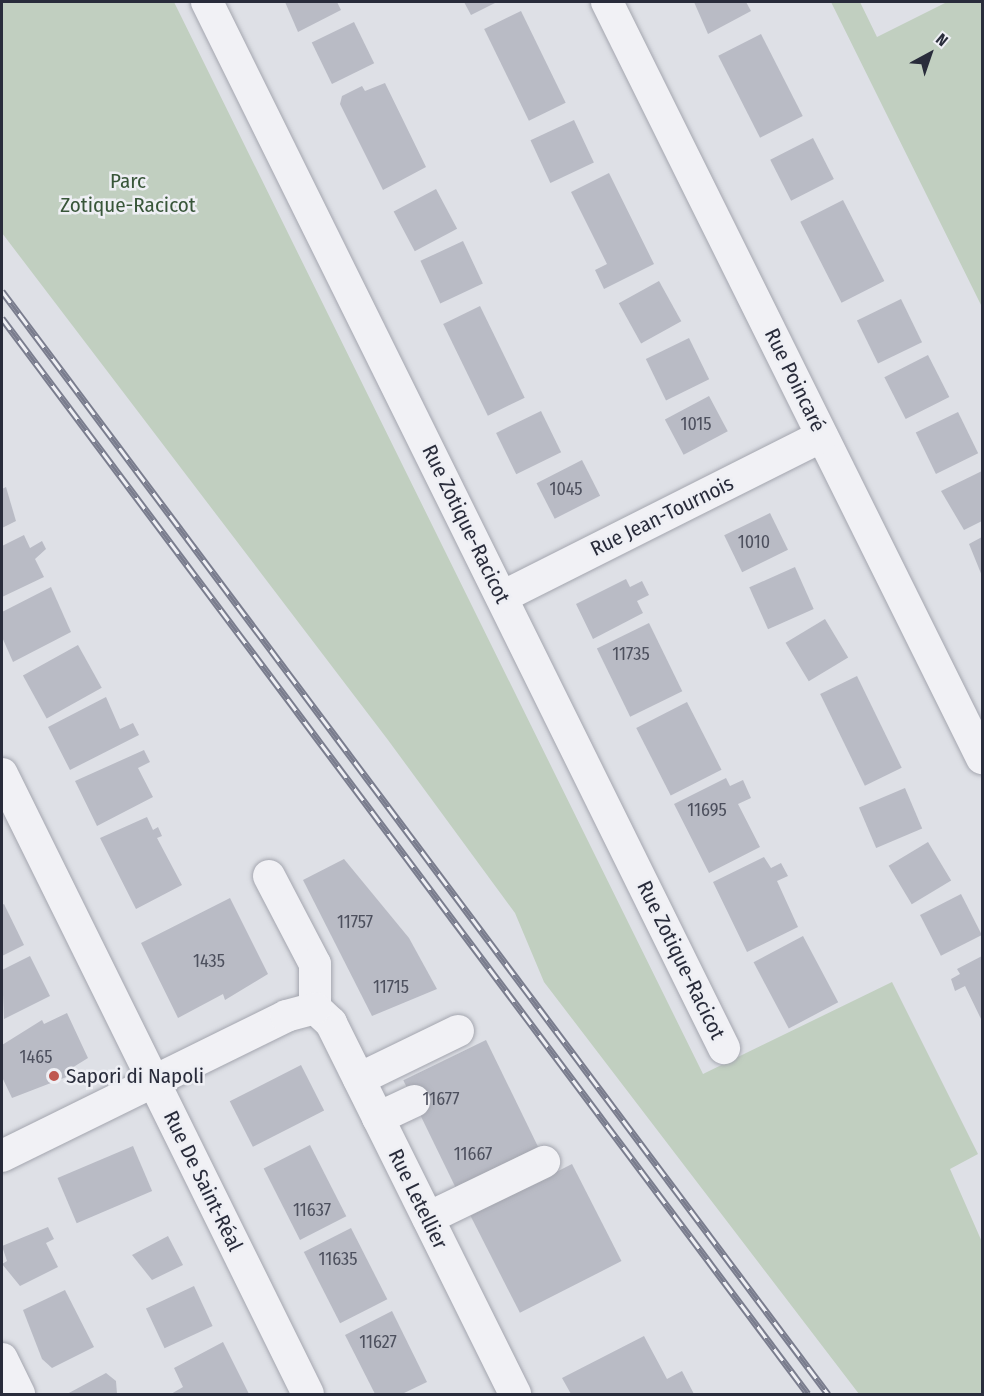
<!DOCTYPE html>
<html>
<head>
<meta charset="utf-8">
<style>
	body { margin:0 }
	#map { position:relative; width:984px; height:1396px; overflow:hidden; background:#dee0e6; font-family:"Fira Sans Condensed",sans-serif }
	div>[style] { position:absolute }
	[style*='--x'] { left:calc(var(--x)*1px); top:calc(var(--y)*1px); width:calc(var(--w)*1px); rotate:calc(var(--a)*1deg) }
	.green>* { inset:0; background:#c1cfc0 }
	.building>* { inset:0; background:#b9bbc5; transform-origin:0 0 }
	.roads { filter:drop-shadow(0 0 2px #a4a6af) drop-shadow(0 0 2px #a4a6af) }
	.minor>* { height:32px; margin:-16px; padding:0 16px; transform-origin:16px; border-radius:16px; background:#f1f1f5 }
	.rail>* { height:7px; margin-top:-3.5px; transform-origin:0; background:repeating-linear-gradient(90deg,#eeeff4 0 14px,#7a7d8e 0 28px); box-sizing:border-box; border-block:2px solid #7a7d8e }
	.dots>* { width:16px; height:16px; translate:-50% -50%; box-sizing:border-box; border:3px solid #eeeff4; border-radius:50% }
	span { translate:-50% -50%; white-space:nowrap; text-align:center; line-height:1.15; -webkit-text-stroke:5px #eeeff4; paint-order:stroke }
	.number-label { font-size:18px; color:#4d505e }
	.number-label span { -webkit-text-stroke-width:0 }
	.park-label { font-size:21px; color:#385639 }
	.street-label { font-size:21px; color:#292c3b }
	.poi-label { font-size:21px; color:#292c3b }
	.left { translate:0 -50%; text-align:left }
	.frame { position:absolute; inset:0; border:3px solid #292c3b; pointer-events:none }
	.north { position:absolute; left:900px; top:24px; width:60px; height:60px; -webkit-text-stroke:4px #eeeff4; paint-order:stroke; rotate:40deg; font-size:16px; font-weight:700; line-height:24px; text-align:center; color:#292c3b }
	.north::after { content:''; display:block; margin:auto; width:21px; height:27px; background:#292c3b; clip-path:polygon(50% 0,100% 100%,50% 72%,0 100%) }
</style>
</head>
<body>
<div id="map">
	<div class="green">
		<i style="clip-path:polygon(2px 2px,174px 2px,703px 1074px,892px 982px,978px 1154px,950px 1169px,982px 1242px,982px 1394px,859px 1394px,544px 982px,515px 913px,388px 740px,2px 233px)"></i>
		<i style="clip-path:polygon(831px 2px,860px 2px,877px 37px,947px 2px,982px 2px,982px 307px)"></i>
	</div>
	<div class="building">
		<i style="clip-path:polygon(285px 2px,337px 2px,341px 10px,298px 32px)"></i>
		<i style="clip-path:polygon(464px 2px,497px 2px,471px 15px)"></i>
		<i style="clip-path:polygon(694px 2px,746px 2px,751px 11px,708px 34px)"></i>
		<i style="left:521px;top:11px;width:102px;height:41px;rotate:64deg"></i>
		<i style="left:354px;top:22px;width:46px;height:47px;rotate:64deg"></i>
		<i style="left:761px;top:34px;width:92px;height:48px;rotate:63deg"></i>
		<i style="clip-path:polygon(385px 83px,426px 167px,383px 190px,340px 104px,342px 96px,362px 86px,365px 91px)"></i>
		<i style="left:574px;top:120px;width:47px;height:48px;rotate:65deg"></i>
		<i style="left:813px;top:138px;width:46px;height:48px;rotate:63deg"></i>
		<i style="clip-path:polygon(609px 173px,654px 264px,604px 289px,595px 270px,607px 264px,571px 192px)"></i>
		<i style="left:436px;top:189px;width:45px;height:48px;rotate:62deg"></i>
		<i style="left:843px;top:200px;width:91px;height:48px;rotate:63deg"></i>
		<i style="left:463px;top:241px;width:47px;height:47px;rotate:65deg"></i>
		<i style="left:659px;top:281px;width:46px;height:46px;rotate:61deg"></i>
		<i style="left:901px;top:299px;width:48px;height:49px;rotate:64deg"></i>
		<i style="left:480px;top:306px;width:102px;height:41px;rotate:64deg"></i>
		<i style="left:689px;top:338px;width:46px;height:48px;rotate:64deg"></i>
		<i style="left:928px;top:355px;width:47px;height:49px;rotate:63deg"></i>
		<i style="left:709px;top:396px;width:40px;height:50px;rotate:62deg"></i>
		<i style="left:541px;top:411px;width:46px;height:50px;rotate:64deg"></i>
		<i style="left:958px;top:412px;width:46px;height:47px;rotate:64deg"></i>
		<i style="left:582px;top:460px;width:40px;height:51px;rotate:63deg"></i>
		<i style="clip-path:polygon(982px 471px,982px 521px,964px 530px,941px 491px)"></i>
		<i style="clip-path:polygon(6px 487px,16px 521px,2px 528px,2px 489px)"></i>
		<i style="left:770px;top:513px;width:41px;height:51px;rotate:64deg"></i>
		<i style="clip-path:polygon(24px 535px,30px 548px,42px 541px,46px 549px,35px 559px,44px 577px,2px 597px,2px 546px)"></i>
		<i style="clip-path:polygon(982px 537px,982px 576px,969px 544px)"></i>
		<i style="left:795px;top:567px;width:46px;height:50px;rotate:66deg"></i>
		<i style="clip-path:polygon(626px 579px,630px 587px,642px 581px,649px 595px,637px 601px,643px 613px,593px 639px,576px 604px)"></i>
		<i style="clip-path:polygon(51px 587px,71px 632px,13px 662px,2px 637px,2px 612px)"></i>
		<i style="left:825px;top:619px;width:45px;height:46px;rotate:59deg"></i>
		<i style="left:649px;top:623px;width:76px;height:58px;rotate:64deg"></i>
		<i style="left:78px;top:645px;width:49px;height:63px;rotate:61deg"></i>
		<i style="left:857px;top:676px;width:102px;height:41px;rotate:64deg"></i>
		<i style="clip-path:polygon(106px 697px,120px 729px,133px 723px,139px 735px,70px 770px,48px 727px)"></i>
		<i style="left:687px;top:702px;width:76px;height:57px;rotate:63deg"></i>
		<i style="clip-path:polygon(144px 750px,150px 762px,138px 768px,153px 797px,97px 826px,75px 781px)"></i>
		<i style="clip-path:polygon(726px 778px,730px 786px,743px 780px,751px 798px,738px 804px,760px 847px,709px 873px,674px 804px)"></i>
		<i style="left:905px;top:788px;width:44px;height:50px;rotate:67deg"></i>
		<i style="clip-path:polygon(147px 817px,153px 830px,158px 827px,162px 836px,157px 838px,182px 885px,136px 909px,100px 838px)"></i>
		<i style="left:928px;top:842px;width:45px;height:46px;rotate:59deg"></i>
		<i style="clip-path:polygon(764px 857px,771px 868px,781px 863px,788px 876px,777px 881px,798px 927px,747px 952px,713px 882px)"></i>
		<i style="clip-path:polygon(344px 859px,409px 938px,437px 989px,372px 1016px,303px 880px)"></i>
		<i style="left:961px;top:894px;width:46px;height:46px;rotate:63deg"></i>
		<i style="clip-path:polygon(230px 898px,268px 974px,225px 1000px,223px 994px,178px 1018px,141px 943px)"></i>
		<i style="clip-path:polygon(4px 904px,24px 945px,2px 956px,2px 905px)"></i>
		<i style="left:803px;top:936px;width:75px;height:56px;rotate:62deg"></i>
		<i style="clip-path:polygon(30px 956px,50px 996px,4px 1019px,2px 970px)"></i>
		<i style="clip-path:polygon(982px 956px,982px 1021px,965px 986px,955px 991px,951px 979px,960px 974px,957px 969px)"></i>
		<i style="clip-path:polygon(67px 1013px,88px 1058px,67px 1071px,69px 1076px,12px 1098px,2px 1077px,2px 1045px,42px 1020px,44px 1024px)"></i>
		<i style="left:486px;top:1040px;width:119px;height:92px;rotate:64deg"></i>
		<i style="left:301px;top:1065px;width:51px;height:80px;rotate:63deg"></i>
		<i style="left:310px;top:1145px;width:80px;height:52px;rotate:63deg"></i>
		<i style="left:133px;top:1146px;width:49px;height:82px;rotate:67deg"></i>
		<i style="left:572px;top:1164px;width:109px;height:114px;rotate:63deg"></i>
		<i style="clip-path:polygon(48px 1227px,54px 1239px,46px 1243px,58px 1267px,20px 1286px,2px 1264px,7px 1261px,2px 1246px)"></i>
		<i style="left:351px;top:1228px;width:80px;height:53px;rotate:63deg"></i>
		<i style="clip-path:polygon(168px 1236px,183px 1265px,152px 1280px,132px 1255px)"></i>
		<i style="left:194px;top:1286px;width:44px;height:53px;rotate:65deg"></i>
		<i style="clip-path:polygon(65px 1290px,94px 1347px,52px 1368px,42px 1359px,23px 1310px)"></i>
		<i style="clip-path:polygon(392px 1311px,427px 1382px,402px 1394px,375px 1394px,345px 1335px)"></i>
		<i style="clip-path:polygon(644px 1336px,667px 1379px,682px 1371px,694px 1394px,571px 1394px,562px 1378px)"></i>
		<i style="clip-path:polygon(223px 1342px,249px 1394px,171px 1394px,183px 1387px,174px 1368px)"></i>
		<i style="clip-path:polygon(106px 1373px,116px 1381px,117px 1394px,67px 1394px)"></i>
	</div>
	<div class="roads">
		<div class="minor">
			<i style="--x:207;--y:2;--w:1167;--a:63.7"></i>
			<i style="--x:607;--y:2;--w:844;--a:63.62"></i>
			<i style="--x:502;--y:597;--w:358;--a:-26.7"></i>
			<i style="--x:2;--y:774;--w:691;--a:63.73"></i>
			<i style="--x:269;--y:876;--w:99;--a:62.4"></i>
			<i style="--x:315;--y:964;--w:44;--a:90"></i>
			<i style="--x:315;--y:1008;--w:22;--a:43"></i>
			<i style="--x:331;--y:1023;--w:414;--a:63.6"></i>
			<i style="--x:359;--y:1079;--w:110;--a:-25.9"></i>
			<i style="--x:378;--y:1118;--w:40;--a:-25"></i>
			<i style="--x:2;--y:1156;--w:317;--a:-26.2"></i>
			<i style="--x:286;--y:1016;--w:30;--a:-15"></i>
			<i style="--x:428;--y:1218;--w:129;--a:-25.8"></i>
			<i style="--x:2;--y:1359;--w:39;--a:64"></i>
		</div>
	</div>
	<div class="rail">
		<i style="--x:2;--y:291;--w:1378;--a:53.17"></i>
		<i style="--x:2;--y:318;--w:1344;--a:53.16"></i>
	</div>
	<div class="dots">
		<i style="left:54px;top:1076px;background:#bf5750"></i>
	</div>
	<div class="number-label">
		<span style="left:696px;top:424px">1015</span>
		<span style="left:566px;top:489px">1045</span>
		<span style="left:754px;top:542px">1010</span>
		<span style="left:631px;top:654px">11735</span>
		<span style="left:707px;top:810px">11695</span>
		<span style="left:355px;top:922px">11757</span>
		<span style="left:209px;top:961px">1435</span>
		<span style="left:391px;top:987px">11715</span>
		<span style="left:36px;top:1057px">1465</span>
		<span style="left:441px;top:1099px">11677</span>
		<span style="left:473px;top:1154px">11667</span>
		<span style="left:312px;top:1210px">11637</span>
		<span style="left:338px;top:1259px">11635</span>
		<span style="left:378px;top:1342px">11627</span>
	</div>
	<div class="park-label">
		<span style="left:128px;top:193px">Parc<br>Zotique-Racicot</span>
	</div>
	<div class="street-label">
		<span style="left:795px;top:380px;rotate:64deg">Rue Poincaré</span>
		<span style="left:662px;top:516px;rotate:-26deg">Rue Jean-Tournois</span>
		<span style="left:466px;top:524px;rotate:64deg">Rue Zotique-Racicot</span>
		<span style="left:681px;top:960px;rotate:64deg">Rue Zotique-Racicot</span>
		<span style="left:203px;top:1181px;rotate:64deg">Rue De Saint-Réal</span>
		<span style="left:418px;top:1199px;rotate:64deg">Rue Letellier</span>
	</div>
	<div class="poi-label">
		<span class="left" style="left:66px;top:1076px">Sapori di Napoli</span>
	</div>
	<div class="frame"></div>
	<div class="north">N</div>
</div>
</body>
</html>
